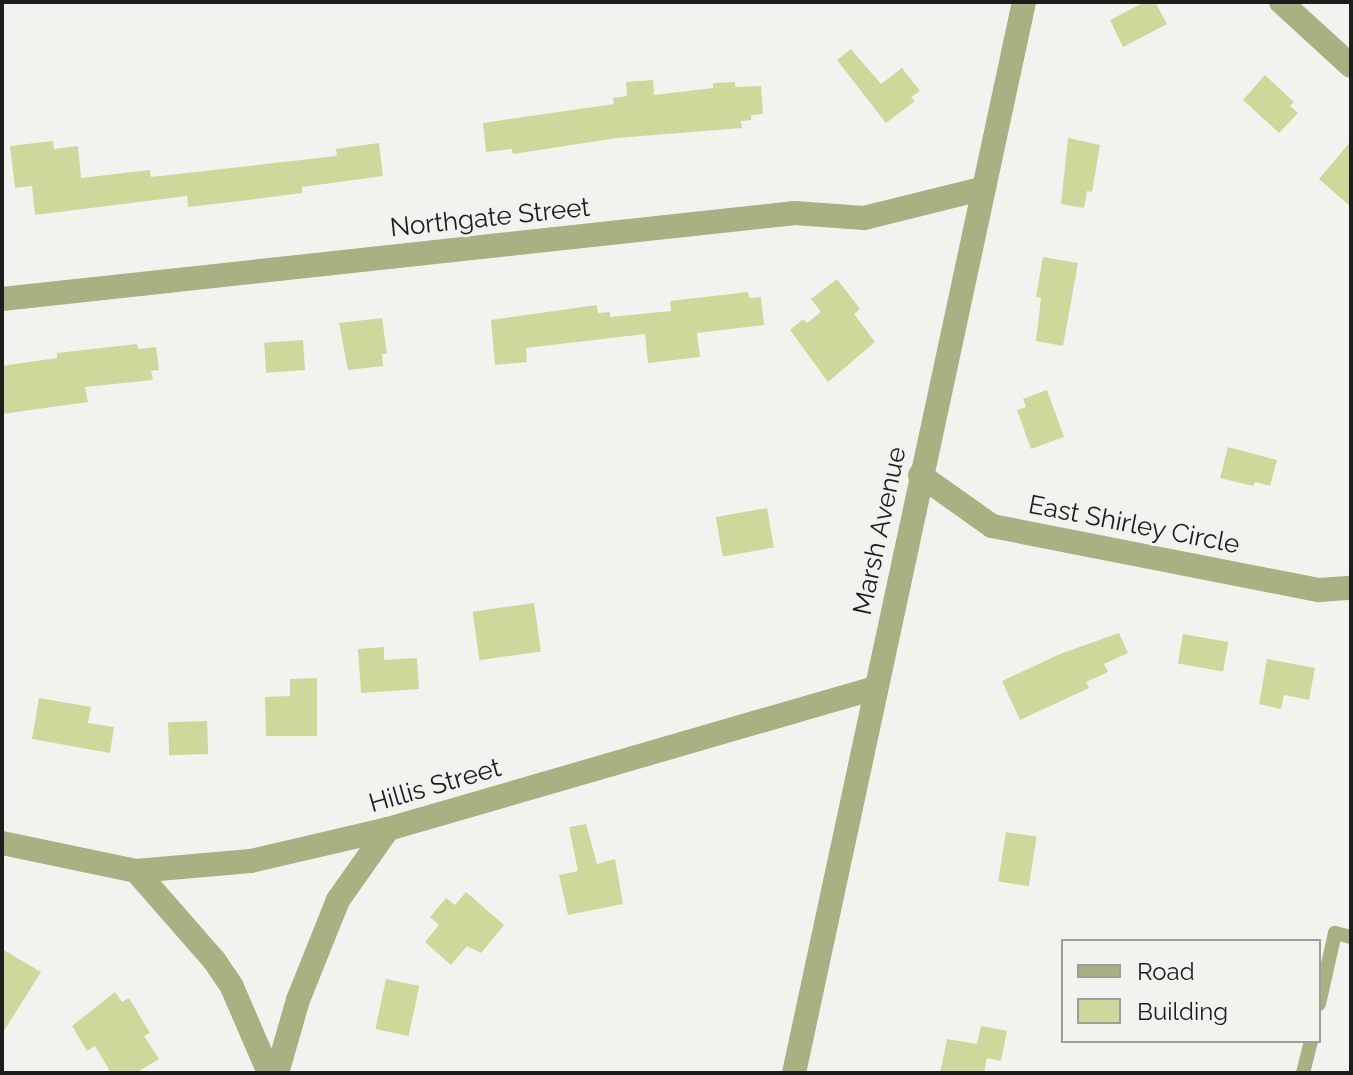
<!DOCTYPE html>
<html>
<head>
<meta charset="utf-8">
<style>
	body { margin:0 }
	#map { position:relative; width:1353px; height:1075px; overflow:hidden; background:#f2f3ef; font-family:Raleway,sans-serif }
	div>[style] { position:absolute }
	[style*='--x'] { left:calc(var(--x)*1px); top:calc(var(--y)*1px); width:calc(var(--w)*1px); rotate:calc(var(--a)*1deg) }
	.building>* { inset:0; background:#cfd89a; transform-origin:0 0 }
	.lane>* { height:14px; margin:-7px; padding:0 7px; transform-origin:7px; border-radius:7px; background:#a9b081 }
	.street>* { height:24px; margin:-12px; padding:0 12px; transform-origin:12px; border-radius:12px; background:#a9b081 }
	span { translate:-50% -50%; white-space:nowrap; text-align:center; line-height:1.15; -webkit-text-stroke:6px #f2f3ef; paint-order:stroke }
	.street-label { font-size:26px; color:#1d1e1c }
	.frame { position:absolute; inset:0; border:4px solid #1d1e1c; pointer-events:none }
	.legend { position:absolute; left:1061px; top:939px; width:260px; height:104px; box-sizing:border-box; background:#f2f3ef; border:2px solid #9d9e9b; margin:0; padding:10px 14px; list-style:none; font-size:24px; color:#1d1e1c }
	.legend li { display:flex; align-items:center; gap:16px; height:40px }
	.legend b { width:40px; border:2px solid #9d9e9b }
</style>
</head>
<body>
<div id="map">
	<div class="building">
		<i style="clip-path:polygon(1145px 2px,1155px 2px,1167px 24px,1123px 47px,1110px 20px)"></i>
		<i style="clip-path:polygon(851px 49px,881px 84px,902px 68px,920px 91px,911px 97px,915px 101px,886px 123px,837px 60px)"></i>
		<i style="clip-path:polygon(1265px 75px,1294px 102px,1290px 106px,1298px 113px,1279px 133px,1243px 100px)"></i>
		<i style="clip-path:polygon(653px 80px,654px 95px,713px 88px,713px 83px,735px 82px,735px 87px,761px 86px,763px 114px,751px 115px,751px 120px,741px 121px,742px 128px,617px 138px,513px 154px,512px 149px,486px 152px,483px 123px,614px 104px,613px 98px,627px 96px,626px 82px)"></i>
		<i style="clip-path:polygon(1068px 138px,1100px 145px,1092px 192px,1087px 191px,1084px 208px,1061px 204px)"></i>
		<i style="clip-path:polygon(53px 141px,54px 149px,78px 146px,81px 178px,150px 170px,151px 177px,337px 156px,336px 149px,379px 143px,383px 176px,302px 187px,302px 193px,232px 202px,188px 207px,187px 196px,35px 215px,32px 186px,15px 188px,10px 146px)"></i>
		<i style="clip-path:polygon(1351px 141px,1351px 207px,1319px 179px)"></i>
		<i style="clip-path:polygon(1043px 257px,1078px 263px,1063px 346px,1036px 341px,1041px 298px,1036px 297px)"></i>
		<i style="clip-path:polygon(837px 279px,860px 309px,854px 314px,875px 342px,828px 382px,790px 330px,803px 319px,807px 323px,821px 312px,811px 299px)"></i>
		<i style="clip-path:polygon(748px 292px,749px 298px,761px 297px,764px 325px,697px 333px,700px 357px,648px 363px,645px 334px,526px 348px,527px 362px,495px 365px,491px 320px,597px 305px,598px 313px,610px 312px,610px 317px,671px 311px,670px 301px)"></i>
		<i style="clip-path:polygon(382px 318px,387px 354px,382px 354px,383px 366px,348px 370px,339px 323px)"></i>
		<i style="left:303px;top:340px;width:30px;height:39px;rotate:86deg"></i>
		<i style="clip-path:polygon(137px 344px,138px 349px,156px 347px,159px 370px,151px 371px,153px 380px,85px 387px,88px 402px,2px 414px,2px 366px,57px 358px,57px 353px)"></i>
		<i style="clip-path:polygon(1047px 390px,1064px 437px,1031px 449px,1017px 410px,1026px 407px,1023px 399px)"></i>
		<i style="clip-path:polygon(1228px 447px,1277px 460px,1270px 486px,1255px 482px,1253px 486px,1220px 478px)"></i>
		<i style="left:767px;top:508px;width:40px;height:52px;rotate:80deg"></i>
		<i style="left:534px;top:603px;width:49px;height:62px;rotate:82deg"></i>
		<i style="clip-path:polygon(1119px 633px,1128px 653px,1104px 664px,1108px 672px,1086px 682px,1089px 688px,1020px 720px,1002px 681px,1060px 654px)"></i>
		<i style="left:1183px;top:634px;width:46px;height:30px;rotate:10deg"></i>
		<i style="clip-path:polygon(384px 647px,384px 660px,417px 658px,419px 689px,361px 693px,358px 649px)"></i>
		<i style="clip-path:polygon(1267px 659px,1315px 668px,1309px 700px,1284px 695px,1281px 709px,1259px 704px)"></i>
		<i style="clip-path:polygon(317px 678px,317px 736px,266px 736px,265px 697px,290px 696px,290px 679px)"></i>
		<i style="clip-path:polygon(39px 698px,91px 707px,88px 723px,114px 727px,110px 753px,32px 739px)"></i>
		<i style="left:207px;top:721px;width:33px;height:39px;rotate:88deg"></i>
		<i style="clip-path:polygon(586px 824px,597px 864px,615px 859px,623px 904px,568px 915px,559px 875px,578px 871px,569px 827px)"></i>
		<i style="left:1006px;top:832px;width:31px;height:50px;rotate:9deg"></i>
		<i style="clip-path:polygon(466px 892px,504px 925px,481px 953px,467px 946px,451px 965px,425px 942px,439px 925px,430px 917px,446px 898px,455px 905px)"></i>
		<i style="clip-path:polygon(2px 949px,41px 972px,2px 1034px)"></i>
		<i style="left:386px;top:979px;width:34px;height:51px;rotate:12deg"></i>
		<i style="clip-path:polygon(115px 992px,122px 1002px,129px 998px,150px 1033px,144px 1036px,159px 1059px,136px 1073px,111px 1073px,95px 1046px,87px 1051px,72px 1026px)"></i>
		<i style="clip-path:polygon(981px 1026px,1007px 1031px,1001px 1061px,987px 1058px,984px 1073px,940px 1073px,947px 1039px,977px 1044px)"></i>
	</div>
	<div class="lane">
		<i style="--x:1319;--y:1004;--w:73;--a:-77.3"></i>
		<i style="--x:1335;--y:933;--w:16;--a:14"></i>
		<i style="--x:1303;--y:1073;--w:33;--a:-76"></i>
	</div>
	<div class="street">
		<i style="--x:1281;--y:2;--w:95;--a:42.4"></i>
		<i style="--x:2;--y:299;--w:798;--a:-6.19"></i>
		<i style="--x:795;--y:213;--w:69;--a:4.1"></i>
		<i style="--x:864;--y:218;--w:121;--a:-13.9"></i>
		<i style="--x:920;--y:475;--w:88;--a:35.3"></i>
		<i style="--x:992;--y:526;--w:333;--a:11.1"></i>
		<i style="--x:1319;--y:590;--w:32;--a:-4"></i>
		<i style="--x:2;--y:843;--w:137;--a:11.8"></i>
		<i style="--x:136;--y:871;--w:115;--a:-5"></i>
		<i style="--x:251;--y:861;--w:141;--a:-13.1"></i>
		<i style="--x:388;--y:829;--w:507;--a:-16.15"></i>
		<i style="--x:136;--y:871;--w:118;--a:48.8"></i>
		<i style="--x:214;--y:960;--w:32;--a:56"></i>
		<i style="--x:232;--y:987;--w:94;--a:66.7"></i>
		<i style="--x:277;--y:1073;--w:76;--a:-74"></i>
		<i style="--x:298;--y:1000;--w:108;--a:-68.2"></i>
		<i style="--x:338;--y:900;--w:87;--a:-54.8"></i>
		<i style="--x:794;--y:1073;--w:1095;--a:-77.88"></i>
	</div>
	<div class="street-label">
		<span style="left:490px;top:218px;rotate:-6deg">Northgate Street</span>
		<span style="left:1134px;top:525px;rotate:11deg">East Shirley Circle</span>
		<span style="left:880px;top:531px;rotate:-78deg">Marsh Avenue</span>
		<span style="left:435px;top:786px;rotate:-16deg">Hillis Street</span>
	</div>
	<div class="frame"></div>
	<ul class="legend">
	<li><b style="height:10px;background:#a9b081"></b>Road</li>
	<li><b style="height:22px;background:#cfd89a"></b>Building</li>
	</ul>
</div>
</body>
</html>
